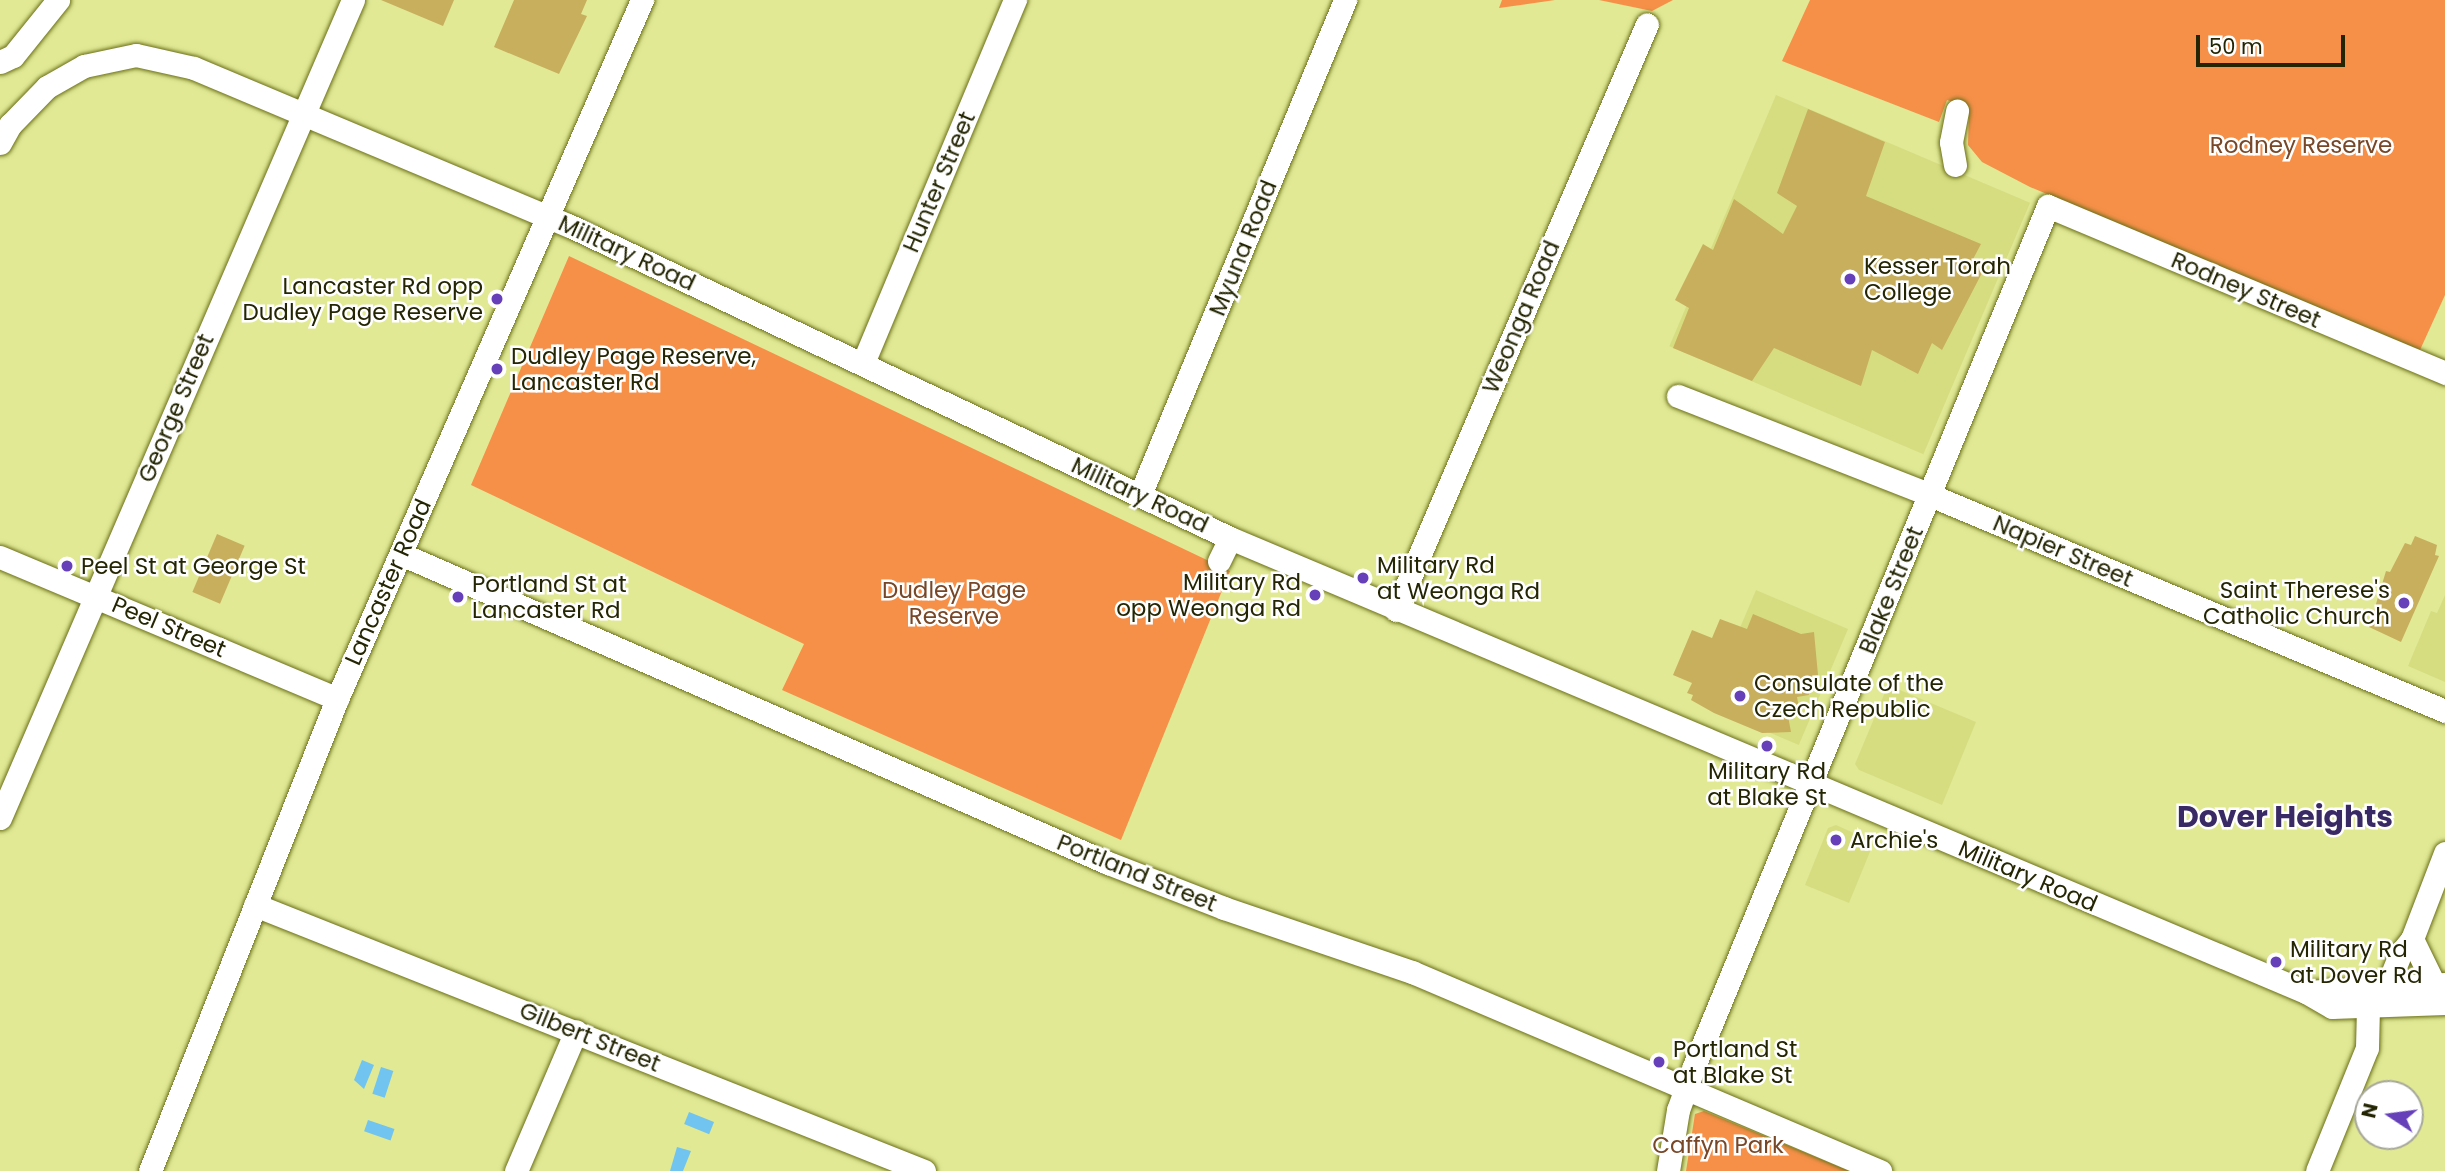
<!DOCTYPE html>
<html>
<head>
<meta charset="utf-8">
<style>
	body { margin:0 }
	#map { position:relative; width:2445px; height:1171px; overflow:hidden; background:#e1e995; font-family:Poppins,sans-serif }
	div>[style] { position:absolute }
	[style*='--x'] { left:calc(var(--x)*1px); top:calc(var(--y)*1px); width:calc(var(--w)*1px); rotate:calc(var(--a)*1deg) }
	.built>* { inset:0; background:#d6dd81; transform-origin:0 0 }
	.green>* { inset:0; background:#f69049 }
	.water>* { inset:0; background:#71c4ef; transform-origin:0 0 }
	.building>* { inset:0; background:#c8af5d; transform-origin:0 0 }
	.roads { filter:drop-shadow(0 0 2px #6a6f17) drop-shadow(0 0 2px #6a6f17) }
	.minor>* { height:23px; margin:-11.5px; padding:0 11.5px; transform-origin:11.5px; border-radius:11.5px; background:#fff }
	.dots>* { width:19px; height:19px; translate:-50% -50%; box-sizing:border-box; border:4px solid #fff; border-radius:50% }
	span { translate:-50% -50%; white-space:nowrap; text-align:center; line-height:1.15; -webkit-text-stroke:5px #fff; paint-order:stroke }
	.park-label { font-size:23px; color:#774727 }
	.street-label { font-size:23px; color:#242603 }
	.poi-label { font-size:23px; color:#242603 }
	.left { translate:0 -50%; text-align:left }
	.right { translate:-100% -50%; text-align:right }
	.district-label { font-size:30px; color:#392964; font-weight:700 }
	.north { position:absolute; left:2354px; top:1080px; width:70px; height:70px; box-sizing:border-box; background:#fff; border:2px solid #a7a89a; border-radius:50%; rotate:283deg; font-size:19px; font-weight:700; line-height:28px; text-align:center; color:#242603 }
	.north::after { content:''; display:block; margin:auto; width:24px; height:32px; background:#6540b9; clip-path:polygon(50% 0,100% 100%,50% 72%,0 100%) }
	.scale { position:absolute; left:2196px; top:35px; width:149px; height:32px; box-sizing:border-box; border:4px solid #242603; border-top:0; padding-left:9px; font-size:21px; line-height:24px; white-space:nowrap; color:#242603; -webkit-text-stroke:5px #fff; paint-order:stroke }
</style>
</head>
<body>
<div id="map">
	<div class="built">
		<i style="left:1776px;top:95px;width:276px;height:273px;rotate:23deg"></i>
		<i style="left:1756px;top:590px;width:100px;height:126px;rotate:23deg"></i>
		<i style="clip-path:polygon(2445px 595px,2445px 682px,2408px 666px,2431px 611px,2437px 613px)"></i>
		<i style="clip-path:polygon(1888px 685px,1976px 722px,1942px 805px,1859px 770px,1855px 764px)"></i>
		<i style="clip-path:polygon(1836px 825px,1874px 842px,1849px 903px,1805px 885px,1828px 828px)"></i>
	</div>
	<div class="green">
		<i style="clip-path:polygon(1502px 0,1555px 0,1499px 8px)"></i>
		<i style="clip-path:polygon(1599px 0,1673px 0,1652px 11px)"></i>
		<i style="clip-path:polygon(1810px 0,2445px 0,2445px 295px,2420px 350px,2030px 187px,1982px 162px,1968px 145px,1969px 107px,1947px 100px,1939px 122px,1782px 61px)"></i>
		<i style="clip-path:polygon(569px 256px,1230px 571px,1121px 840px,782px 690px,804px 644px,471px 485px)"></i>
		<i style="clip-path:polygon(1704px 1111px,1849px 1171px,1686px 1171px,1695px 1114px)"></i>
	</div>
	<div class="water">
		<i style="clip-path:polygon(362px 1060px,374px 1065px,364px 1089px,354px 1080px)"></i>
		<i style="left:381px;top:1067px;width:13px;height:28px;rotate:18deg"></i>
		<i style="left:689px;top:1112px;width:27px;height:13px;rotate:22deg"></i>
		<i style="left:368px;top:1120px;width:28px;height:12px;rotate:19deg"></i>
		<i style="clip-path:polygon(677px 1147px,691px 1151px,683px 1171px,670px 1171px)"></i>
	</div>
	<div class="building">
		<i style="clip-path:polygon(381px 0,454px 0,443px 26px)"></i>
		<i style="clip-path:polygon(514px 0,587px 0,581px 14px,587px 16px,559px 74px,494px 47px)"></i>
		<i style="clip-path:polygon(1808px 109px,1885px 142px,1866px 196px,1981px 244px,1971px 263px,1983px 271px,1942px 350px,1932px 343px,1918px 374px,1872px 350px,1861px 386px,1774px 348px,1752px 381px,1673px 348px,1689px 308px,1675px 300px,1703px 244px,1713px 250px,1734px 199px,1783px 234px,1797px 206px,1777px 193px)"></i>
		<i style="left:217px;top:534px;width:30px;height:63px;rotate:23deg"></i>
		<i style="clip-path:polygon(2415px 536px,2437px 545px,2435px 555px,2439px 556px,2401px 642px,2369px 627px,2386px 571px,2390px 572px,2405px 543px,2411px 545px)"></i>
		<i style="clip-path:polygon(1753px 614px,1801px 634px,1814px 632px,1818px 675px,1806px 678px,1809px 695px,1797px 697px,1800px 713px,1788px 716px,1791px 732px,1762px 733px,1714px 713px,1691px 700px,1693px 695px,1687px 693px,1692px 683px,1673px 675px,1692px 630px,1712px 638px,1720px 619px,1747px 629px)"></i>
	</div>
	<div class="roads">
		<div class="minor">
			<i style="--x:0;--y:62;--w:14;--a:-25"></i>
			<i style="--x:13;--y:56;--w:72;--a:-51.2"></i>
			<i style="--x:0;--y:143;--w:21;--a:-61"></i>
			<i style="--x:10;--y:125;--w:53;--a:-45.8"></i>
			<i style="--x:47;--y:87;--w:43;--a:-29.6"></i>
			<i style="--x:84;--y:66;--w:53;--a:-11.9"></i>
			<i style="--x:136;--y:55;--w:59;--a:12.6"></i>
			<i style="--x:194;--y:68;--w:406;--a:22.8"></i>
			<i style="--x:568;--y:225;--w:732;--a:25.31"></i>
			<i style="--x:1230;--y:538;--w:1168;--a:22.88"></i>
			<i style="--x:2306;--y:992;--w:30;--a:30"></i>
			<i style="--x:2332;--y:1007;--w:113;--a:-2"></i>
			<i style="--x:1955;--y:165;--w:23;--a:-100"></i>
			<i style="--x:1951;--y:142;--w:32;--a:-79"></i>
			<i style="--x:863;--y:363;--w:394;--a:-67.3"></i>
			<i style="--x:1678;--y:396;--w:271;--a:21.4"></i>
			<i style="--x:1930;--y:495;--w:558;--a:22.75"></i>
			<i style="--x:1140;--y:495;--w:536;--a:-67.5"></i>
			<i style="--x:401;--y:554;--w:772;--a:23.61"></i>
			<i style="--x:1108;--y:863;--w:124;--a:21.2"></i>
			<i style="--x:1224;--y:908;--w:199;--a:18.8"></i>
			<i style="--x:1412;--y:972;--w:509;--a:23.04"></i>
			<i style="--x:0;--y:557;--w:366;--a:22.8"></i>
			<i style="--x:1219;--y:561;--w:25;--a:-64"></i>
			<i style="--x:1396;--y:610;--w:637;--a:-66.81"></i>
			<i style="--x:0;--y:818;--w:891;--a:-66.66"></i>
			<i style="--x:255;--y:905;--w:720;--a:21.68"></i>
			<i style="--x:2433;--y:982;--w:48;--a:-116"></i>
			<i style="--x:2412;--y:939;--w:92;--a:-69"></i>
			<i style="--x:2388;--y:984;--w:32;--a:-68"></i>
			<i style="--x:2400;--y:954;--w:19;--a:-51"></i>
			<i style="--x:2306;--y:992;--w:139;--a:-3.3"></i>
			<i style="--x:150;--y:1171;--w:508;--a:-68.39"></i>
			<i style="--x:337;--y:699;--w:763;--a:-66.43"></i>
			<i style="--x:516;--y:1171;--w:152;--a:-66.8"></i>
			<i style="--x:1668;--y:1171;--w:62;--a:-80.7"></i>
			<i style="--x:1678;--y:1110;--w:47;--a:-70"></i>
			<i style="--x:1694;--y:1066;--w:930;--a:-67.63"></i>
			<i style="--x:2048;--y:206;--w:431;--a:22.8"></i>
			<i style="--x:2317;--y:1171;--w:133;--a:-67.9"></i>
			<i style="--x:2367;--y:1048;--w:40;--a:-88.6"></i>
		</div>
	</div>
	<div class="dots">
		<i style="left:1850px;top:279px;background:#6540b9"></i>
		<i style="left:497px;top:299px;background:#6540b9"></i>
		<i style="left:497px;top:369px;background:#6540b9"></i>
		<i style="left:67px;top:566px;background:#6540b9"></i>
		<i style="left:1363px;top:578px;background:#6540b9"></i>
		<i style="left:1315px;top:595px;background:#6540b9"></i>
		<i style="left:458px;top:597px;background:#6540b9"></i>
		<i style="left:2404px;top:603px;background:#6540b9"></i>
		<i style="left:1740px;top:696px;background:#6540b9"></i>
		<i style="left:1767px;top:746px;background:#6540b9"></i>
		<i style="left:1836px;top:840px;background:#6540b9"></i>
		<i style="left:2276px;top:962px;background:#6540b9"></i>
		<i style="left:1659px;top:1062px;background:#6540b9"></i>
	</div>
	<div class="park-label">
		<span style="left:2301px;top:145px">Rodney Reserve</span>
		<span style="left:954px;top:603px">Dudley Page<br>Reserve</span>
		<span style="left:1718px;top:1145px">Caffyn Park</span>
	</div>
	<div class="street-label">
		<span style="left:939px;top:182px;rotate:-67deg">Hunter Street</span>
		<span style="left:1243px;top:248px;rotate:-68deg">Myuna Road</span>
		<span style="left:627px;top:253px;rotate:25deg">Military Road</span>
		<span style="left:2246px;top:290px;rotate:23deg">Rodney Street</span>
		<span style="left:1521px;top:317px;rotate:-67deg">Weonga Road</span>
		<span style="left:176px;top:408px;rotate:-67deg">George Street</span>
		<span style="left:1140px;top:495px;rotate:25deg">Military Road</span>
		<span style="left:2063px;top:551px;rotate:23deg">Napier Street</span>
		<span style="left:388px;top:582px;rotate:-66deg">Lancaster Road</span>
		<span style="left:1891px;top:590px;rotate:-68deg">Blake Street</span>
		<span style="left:169px;top:627px;rotate:23deg">Peel Street</span>
		<span style="left:1137px;top:873px;rotate:22deg">Portland Street</span>
		<span style="left:2028px;top:876px;rotate:23deg">Military Road</span>
		<span style="left:590px;top:1037px;rotate:22deg">Gilbert Street</span>
	</div>
	<div class="poi-label">
		<span class="left" style="left:1864px;top:279px">Kesser Torah<br>College</span>
		<span class="right" style="left:483px;top:299px">Lancaster Rd opp<br>Dudley Page Reserve</span>
		<span class="left" style="left:511px;top:369px">Dudley Page Reserve,<br>Lancaster Rd</span>
		<span class="left" style="left:1377px;top:578px">Military Rd<br>at Weonga Rd</span>
		<span class="left" style="left:81px;top:566px">Peel St at George St</span>
		<span class="right" style="left:1301px;top:595px">Military Rd<br>opp Weonga Rd</span>
		<span class="left" style="left:472px;top:597px">Portland St at<br>Lancaster Rd</span>
		<span class="right" style="left:2390px;top:603px">Saint Therese's<br>Catholic Church</span>
		<span class="left" style="left:1754px;top:696px">Consulate of the<br>Czech Republic</span>
		<span style="left:1767px;top:784px">Military Rd<br>at Blake St</span>
		<span class="left" style="left:1850px;top:840px">Archie's</span>
		<span class="left" style="left:2290px;top:962px">Military Rd<br>at Dover Rd</span>
		<span class="left" style="left:1673px;top:1062px">Portland St<br>at Blake St</span>
	</div>
	<div class="district-label">
		<span style="left:2285px;top:817px">Dover Heights</span>
	</div>
	<div class="north">N</div>
	<div class="scale">50 m</div>
</div>
</body>
</html>
